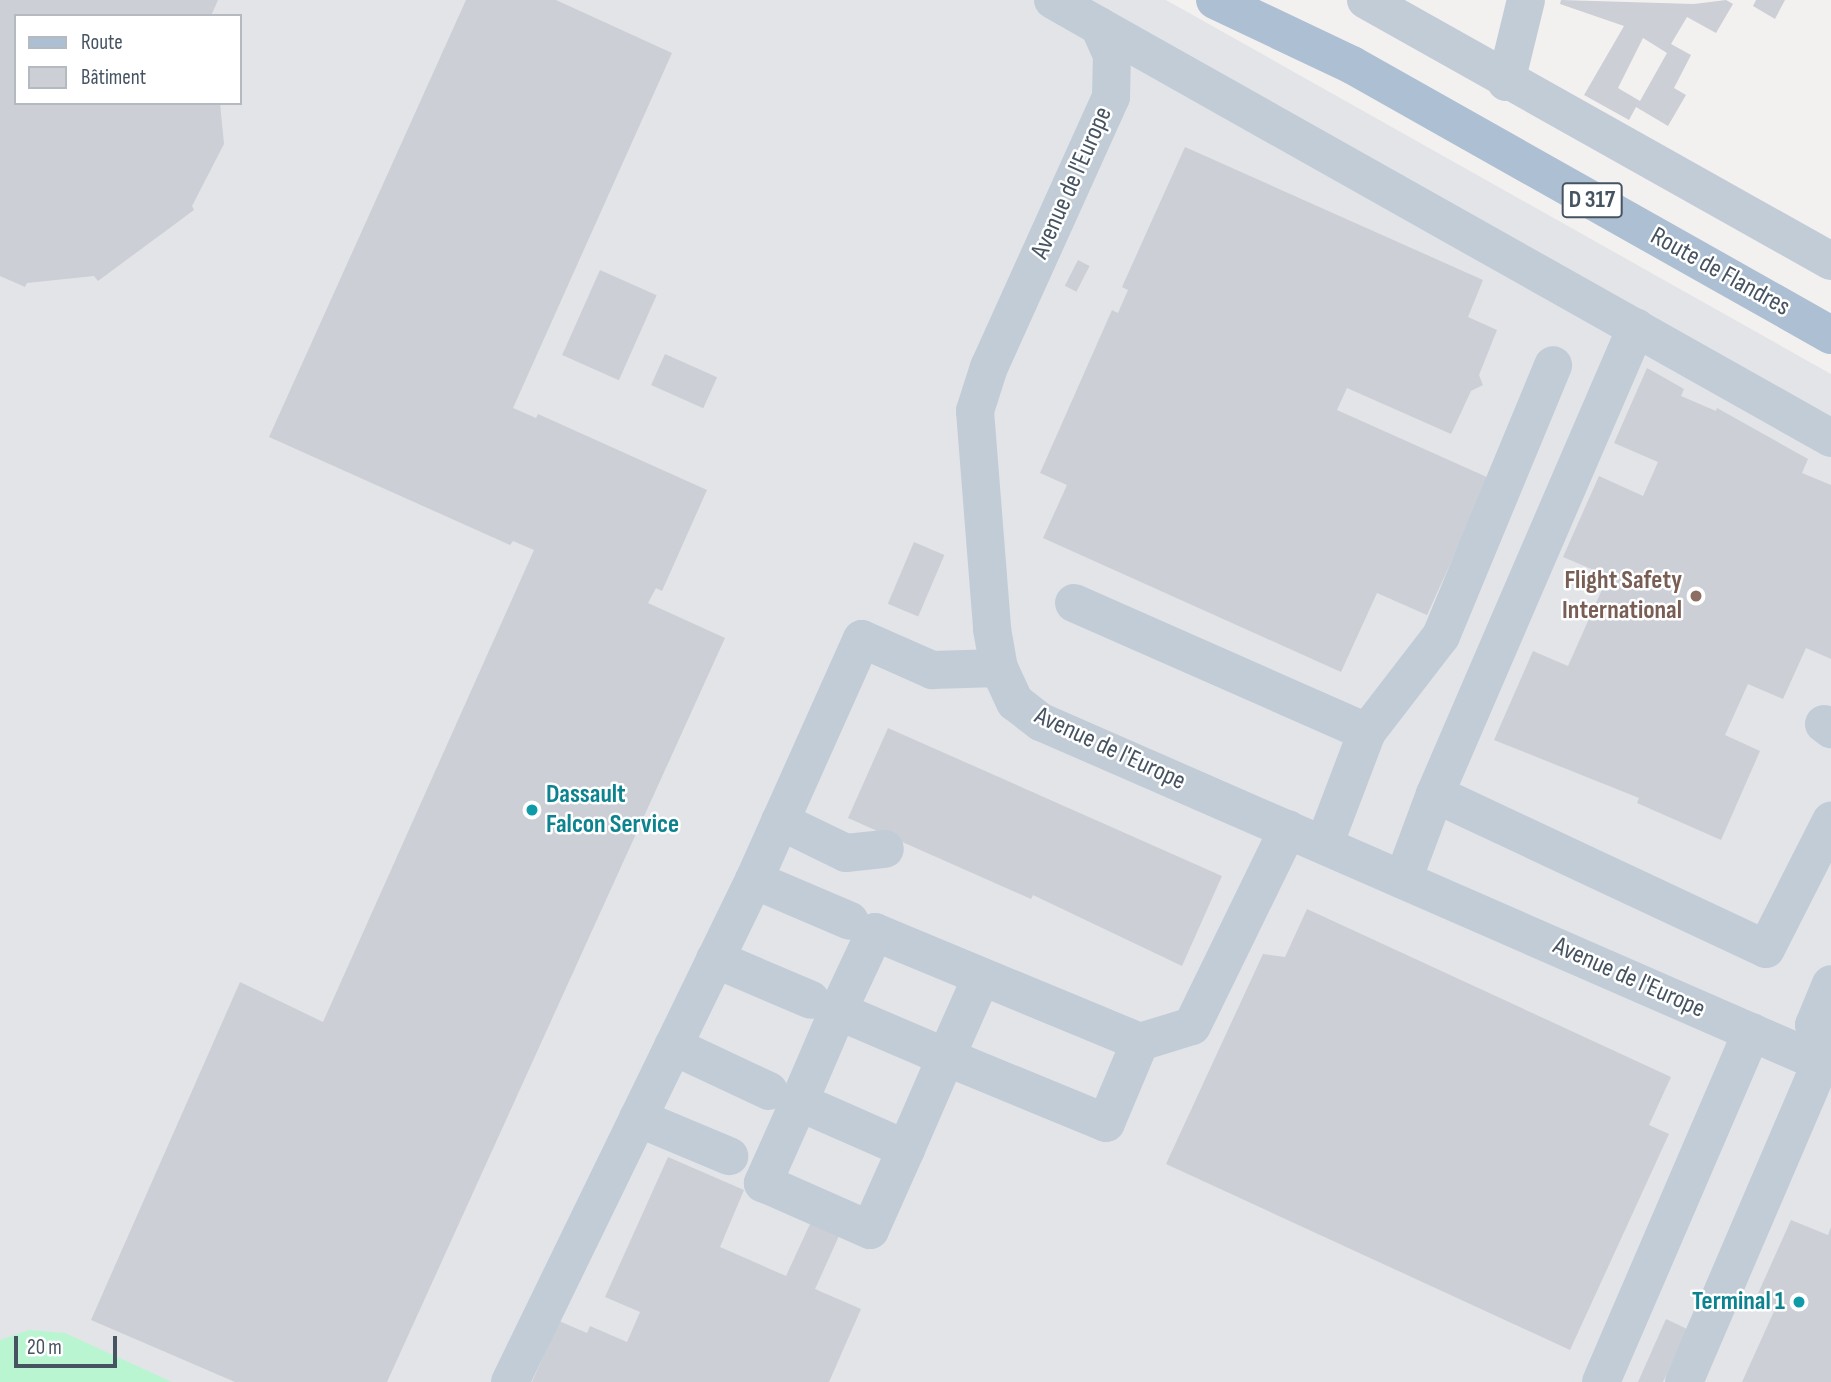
<!DOCTYPE html>
<html>
<head>
<meta charset="utf-8">
<style>
	body { margin:0 }
	#map { position:relative; width:1831px; height:1382px; overflow:hidden; background:#f3f0f0; font-family:"Sofia Sans Condensed",sans-serif }
	div>[style] { position:absolute }
	[style*='--x'] { left:calc(var(--x)*1px); top:calc(var(--y)*1px); width:calc(var(--w)*1px); rotate:calc(var(--a)*1deg) }
	.airport>* { inset:0; background:#e2e4e8 }
	.green>* { inset:0; background:#baf5d2 }
	.building>* { inset:0; background:#cccfd6; transform-origin:0 0 }
	.minor>* { height:38px; margin:-19px; padding:0 19px; transform-origin:19px; border-radius:19px; background:#c2ccd7 }
	.major>* { height:38px; margin:-19px; padding:0 19px; transform-origin:19px; border-radius:19px; background:#adbfd2 }
	.dots>* { width:19px; height:19px; translate:-50% -50%; box-sizing:border-box; border:4px solid #fff; border-radius:50% }
	span { translate:-50% -50%; white-space:nowrap; text-align:center; line-height:1.15; -webkit-text-stroke:5px #fff; paint-order:stroke }
	.shield-label span { padding:2px 5px; background:#fff; border:2px solid; border-radius:5px; -webkit-text-stroke-width:0 }
	.shield-label { font-size:24px; color:#465361; font-weight:700 }
	.street-label { font-size:26px; color:#465361 }
	.education-label { font-size:26px; color:#785e54; font-weight:700 }
	.right { translate:-100% -50%; text-align:right }
	.culture-label { font-size:26px; color:#0d838f; font-weight:700 }
	.left { translate:0 -50%; text-align:left }
	.legend { position:absolute; left:14px; top:14px; width:228px; height:91px; box-sizing:border-box; background:#fff; border:2px solid #b5bac0; margin:0; padding:9px 12px; list-style:none; font-size:21px; color:#465361 }
	.legend li { display:flex; align-items:center; gap:14px; height:35px }
	.legend b { width:35px; border:2px solid #b5bac0 }
	.scale { position:absolute; left:14px; top:1336px; width:103px; height:32px; box-sizing:border-box; border:4px solid #465361; border-top:0; padding-left:9px; font-size:21px; line-height:24px; white-space:nowrap; color:#465361; -webkit-text-stroke:5px #fff; paint-order:stroke }
</style>
</head>
<body>
<div id="map">
	<div class="airport">
		<i style="clip-path:polygon(evenodd,0 0,1166px 0,1831px 374px,1831px 1382px,0 1382px,0 0,16px 16px,240px 16px,240px 103px,16px 103px,16px 16px)"></i>
	</div>
	<div class="green">
		<i style="clip-path:polygon(29px 1330px,65px 1333px,172px 1382px,0 1382px,0 1340px)"></i>
	</div>
	<div class="building">
		<i style="clip-path:polygon(0 0,218px 0,211px 16px,16px 16px,16px 103px,220px 103px,224px 144px,192px 206px,194px 210px,98px 281px,94px 276px,27px 283px,25px 287px,0 276px)"></i>
		<i style="clip-path:polygon(466px 0,556px 0,672px 53px,513px 408px,536px 418px,538px 414px,707px 490px,662px 591px,656px 588px,648px 603px,725px 638px,387px 1382px,235px 1382px,91px 1320px,240px 982px,323px 1022px,534px 550px,513px 541px,510px 545px,269px 437px)"></i>
		<i style="clip-path:polygon(evenodd,1561px 0,1694px 4px,1726px 0,1733px 4px,1716px 33px,1687px 17px,1671px 44px,1691px 55px,1674px 88px,1686px 95px,1668px 126px,1636px 107px,1629px 120px,1584px 95px,1624px 26px,1560px 4px,1561px 0,1643px 38px,1667px 53px,1640px 101px,1618px 88px,1643px 38px)"></i>
		<i style="clip-path:polygon(1756px 0,1785px 0,1775px 19px,1753px 6px)"></i>
		<i style="clip-path:polygon(1185px 147px,1483px 280px,1468px 317px,1497px 330px,1479px 375px,1483px 385px,1471px 391px,1451px 434px,1347px 388px,1337px 410px,1489px 478px,1427px 615px,1377px 593px,1341px 672px,1043px 538px,1067px 485px,1040px 473px,1112px 310px,1118px 313px,1128px 290px,1122px 287px)"></i>
		<i style="left:1078px;top:260px;width:13px;height:29px;rotate:27deg"></i>
		<i style="left:600px;top:270px;width:62px;height:93px;rotate:24deg"></i>
		<i style="left:665px;top:354px;width:57px;height:34px;rotate:24deg"></i>
		<i style="clip-path:polygon(1647px 368px,1684px 389px,1681px 396px,1716px 411px,1717px 408px,1808px 459px,1802px 473px,1831px 485px,1831px 659px,1806px 648px,1783px 699px,1748px 684px,1725px 735px,1760px 751px,1721px 840px,1637px 803px,1639px 798px,1494px 740px,1533px 651px,1568px 666px,1608px 576px,1563px 557px,1599px 476px,1643px 496px,1658px 462px,1614px 443px)"></i>
		<i style="left:914px;top:542px;width:33px;height:67px;rotate:23deg"></i>
		<i style="clip-path:polygon(888px 728px,1222px 876px,1182px 966px,1033px 895px,1031px 899px,848px 818px)"></i>
		<i style="clip-path:polygon(1307px 909px,1671px 1077px,1649px 1125px,1669px 1134px,1570px 1350px,1166px 1164px,1263px 954px,1285px 957px)"></i>
		<i style="clip-path:polygon(668px 1157px,744px 1190px,720px 1247px,786px 1276px,810px 1224px,839px 1236px,815px 1289px,861px 1309px,829px 1382px,532px 1382px,559px 1321px,587px 1333px,590px 1326px,627px 1342px,640px 1312px,605px 1297px)"></i>
		<i style="clip-path:polygon(1791px 1220px,1828px 1235px,1831px 1227px,1831px 1382px,1742px 1382px,1776px 1307px,1756px 1298px)"></i>
		<i style="clip-path:polygon(1666px 1319px,1687px 1329px,1663px 1382px,1638px 1382px)"></i>
	</div>
	<div class="minor">
		<i style="--x:1053;--y:0;--w:53;--a:29.5"></i>
		<i style="--x:1099;--y:26;--w:32;--a:66"></i>
		<i style="--x:1112;--y:55;--w:42;--a:91.4"></i>
		<i style="--x:1111;--y:97;--w:296;--a:114.3"></i>
		<i style="--x:989;--y:367;--w:46;--a:107.7"></i>
		<i style="--x:975;--y:411;--w:219;--a:85.5"></i>
		<i style="--x:992;--y:629;--w:40;--a:80"></i>
		<i style="--x:999;--y:668;--w:38;--a:65"></i>
		<i style="--x:1015;--y:702;--w:33;--a:38"></i>
		<i style="--x:1041;--y:722;--w:862;--a:23.59"></i>
		<i style="--x:1366;--y:0;--w:533;--a:29.31"></i>
		<i style="--x:1099;--y:26;--w:840;--a:29.37"></i>
		<i style="--x:1506;--y:82;--w:84;--a:-76.3"></i>
		<i style="--x:1074;--y:603;--w:320;--a:23.8"></i>
		<i style="--x:1824;--y:724;--w:9;--a:36"></i>
		<i style="--x:1435;--y:794;--w:365;--a:25.1"></i>
		<i style="--x:1766;--y:949;--w:144;--a:-63.1"></i>
		<i style="--x:780;--y:821;--w:73;--a:25.9"></i>
		<i style="--x:846;--y:853;--w:39;--a:-6"></i>
		<i style="--x:1324;--y:845;--w:121;--a:-69.2"></i>
		<i style="--x:1367;--y:732;--w:121;--a:-52.4"></i>
		<i style="--x:1441;--y:636;--w:293;--a:-67.5"></i>
		<i style="--x:754;--y:880;--w:104;--a:23.1"></i>
		<i style="--x:1403;--y:880;--w:92;--a:-69.6"></i>
		<i style="--x:1435;--y:794;--w:508;--a:-66.67"></i>
		<i style="--x:715;--y:959;--w:104;--a:23.1"></i>
		<i style="--x:838;--y:1011;--w:117;--a:23.1"></i>
		<i style="--x:946;--y:1057;--w:173;--a:22.4"></i>
		<i style="--x:1106;--y:1123;--w:88;--a:-67.2"></i>
		<i style="--x:1140;--y:1042;--w:287;--a:-157.5"></i>
		<i style="--x:875;--y:932;--w:87;--a:115.1"></i>
		<i style="--x:838;--y:1011;--w:99;--a:113.2"></i>
		<i style="--x:799;--y:1102;--w:117;--a:23.7"></i>
		<i style="--x:906;--y:1149;--w:100;--a:-66.5"></i>
		<i style="--x:946;--y:1057;--w:86;--a:-66.1"></i>
		<i style="--x:1140;--y:1042;--w:54;--a:-17.1"></i>
		<i style="--x:1192;--y:1026;--w:219;--a:-64"></i>
		<i style="--x:673;--y:1046;--w:106;--a:25.1"></i>
		<i style="--x:799;--y:1102;--w:89;--a:114"></i>
		<i style="--x:763;--y:1183;--w:117;--a:23.7"></i>
		<i style="--x:870;--y:1230;--w:89;--a:-66"></i>
		<i style="--x:638;--y:1118;--w:99;--a:22.7"></i>
		<i style="--x:510;--y:1382;--w:558;--a:-64.08"></i>
		<i style="--x:754;--y:880;--w:264;--a:-65.9"></i>
		<i style="--x:862;--y:639;--w:77;--a:23.9"></i>
		<i style="--x:932;--y:670;--w:67;--a:-1.7"></i>
		<i style="--x:1601;--y:1382;--w:381;--a:-66.7"></i>
		<i style="--x:1684;--y:1382;--w:347;--a:-66.8"></i>
		<i style="--x:1821;--y:1063;--w:39;--a:-100"></i>
		<i style="--x:1814;--y:1025;--w:44;--a:-67.5"></i>
	</div>
	<div class="major">
		<i style="--x:1215;--y:0;--w:152;--a:25.4"></i>
		<i style="--x:1352;--y:65;--w:550;--a:29.41"></i>
	</div>
	<div class="dots">
		<i style="left:1696px;top:596px;background:#8d6e63"></i>
		<i style="left:532px;top:810px;background:#0f9aa8"></i>
		<i style="left:1799px;top:1302px;background:#0f9aa8"></i>
	</div>
	<div class="shield-label">
		<span style="left:1592px;top:200px">D 317</span>
	</div>
	<div class="street-label">
		<span style="left:1072px;top:183px;rotate:-66deg">Avenue de l'Europe</span>
		<span style="left:1720px;top:272px;rotate:29deg">Route de Flandres</span>
		<span style="left:1110px;top:749px;rotate:25deg">Avenue de l'Europe</span>
		<span style="left:1629px;top:978px;rotate:24deg">Avenue de l'Europe</span>
	</div>
	<div class="education-label">
		<span class="right" style="left:1682px;top:596px">Flight Safety<br>International</span>
	</div>
	<div class="culture-label">
		<span class="left" style="left:546px;top:810px">Dassault<br>Falcon Service</span>
		<span class="right" style="left:1785px;top:1302px">Terminal 1</span>
	</div>
	<ul class="legend">
	<li><b style="height:9px;background:#adbfd2"></b>Route</li>
	<li><b style="height:19px;background:#cccfd6"></b>Bâtiment</li>
	</ul>
	<div class="scale">20 m</div>
</div>
</body>
</html>
